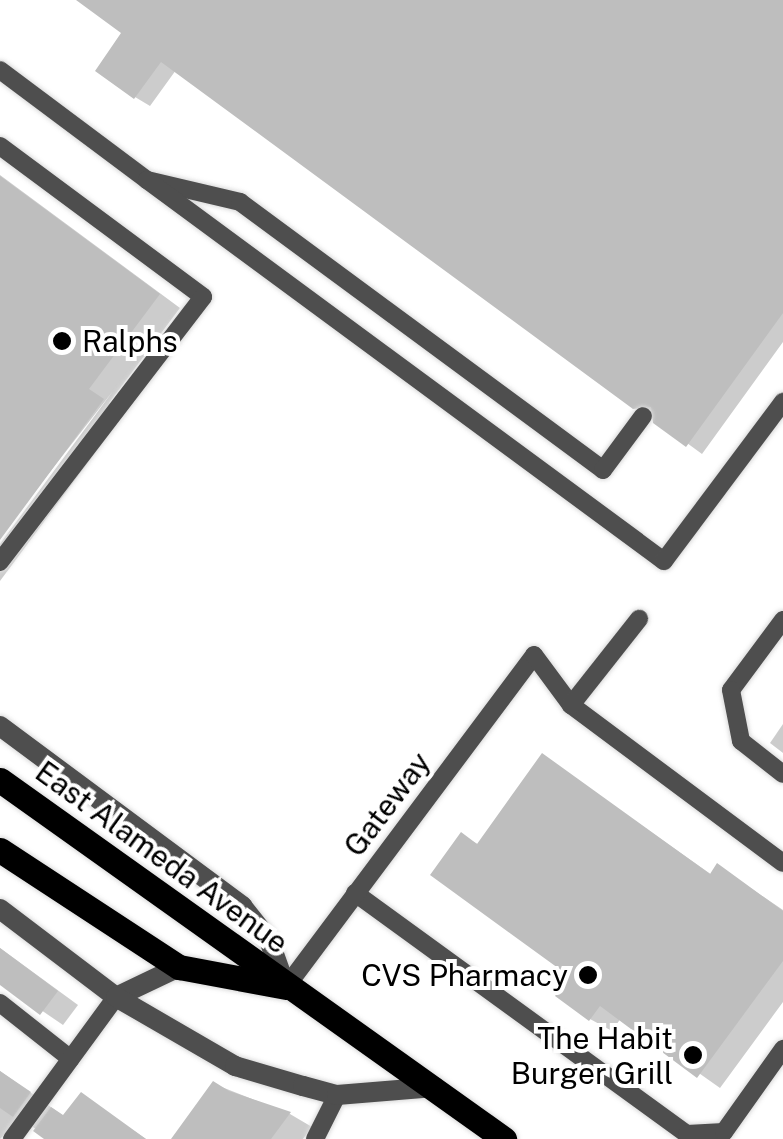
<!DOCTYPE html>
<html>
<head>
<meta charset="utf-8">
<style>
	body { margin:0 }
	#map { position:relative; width:783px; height:1139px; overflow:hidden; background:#fff; font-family:"Public Sans",sans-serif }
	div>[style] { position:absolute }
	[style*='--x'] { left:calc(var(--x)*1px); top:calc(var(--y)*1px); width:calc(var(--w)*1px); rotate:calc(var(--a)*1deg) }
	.shadow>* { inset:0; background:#0003 }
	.building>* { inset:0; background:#bebebe }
	.roads { filter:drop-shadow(0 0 2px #dbdbdb) drop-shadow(0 0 2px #dbdbdb) }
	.service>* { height:18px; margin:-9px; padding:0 9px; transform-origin:9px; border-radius:9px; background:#4e4e4e }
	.minor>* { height:20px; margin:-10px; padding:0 10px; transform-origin:10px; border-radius:10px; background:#4e4e4e }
	.primary>* { height:25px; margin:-12.5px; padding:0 12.5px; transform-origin:12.5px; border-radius:12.5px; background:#000 }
	.dots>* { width:28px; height:28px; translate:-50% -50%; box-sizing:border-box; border:5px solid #fff; border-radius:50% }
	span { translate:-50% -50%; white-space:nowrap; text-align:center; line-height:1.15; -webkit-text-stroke:8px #fff; paint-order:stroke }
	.poi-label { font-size:30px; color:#000 }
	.left { translate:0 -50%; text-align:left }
	.right { translate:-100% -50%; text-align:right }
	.street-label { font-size:30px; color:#000 }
</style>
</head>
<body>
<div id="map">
	<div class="shadow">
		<i style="clip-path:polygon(81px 0,783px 0,783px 342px,702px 454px,176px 70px,150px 106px,135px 97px,124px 32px)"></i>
		<i style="clip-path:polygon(0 175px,180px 308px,109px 403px,124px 414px,0 581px,0 544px,113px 391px,0 536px)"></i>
		<i style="clip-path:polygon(783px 724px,783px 753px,770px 743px)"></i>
		<i style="clip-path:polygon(543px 756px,712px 875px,718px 866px,783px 910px,783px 1002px,720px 1088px,621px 1018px,612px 1031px,590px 1019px,573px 975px,462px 835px,479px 845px)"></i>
		<i style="clip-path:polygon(0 948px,78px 1005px,63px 1025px,0 982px)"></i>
		<i style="clip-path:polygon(0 1071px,65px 1117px,81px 1095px,146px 1139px,49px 1139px,21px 1118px,0 1139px)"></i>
		<i style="clip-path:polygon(214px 1084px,290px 1114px,312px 1127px,303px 1139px,174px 1139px)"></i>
	</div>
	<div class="building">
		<i style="clip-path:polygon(76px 0,783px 0,783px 313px,686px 447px,653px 423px,651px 407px,633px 409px,161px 62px,134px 99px,95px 71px,121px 33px)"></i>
		<i style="clip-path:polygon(0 176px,160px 294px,89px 389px,104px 399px,0 540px)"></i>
		<i style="clip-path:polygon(542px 753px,710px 874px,717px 863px,783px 911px,783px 961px,697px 1078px,600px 1006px,589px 1021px,555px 996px,569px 976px,430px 875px,461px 832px,477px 844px)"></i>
		<i style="clip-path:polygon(0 948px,58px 991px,40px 1015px,0 985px)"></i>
		<i style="clip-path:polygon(0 1071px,31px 1092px,13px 1117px,0 1108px)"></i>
		<i style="clip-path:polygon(213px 1081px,229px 1091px,291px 1112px,271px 1139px,171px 1139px)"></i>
		<i style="clip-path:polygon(81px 1092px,146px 1139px,44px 1139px,33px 1131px,51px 1107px,63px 1115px)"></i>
	</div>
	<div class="roads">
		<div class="service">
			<i style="--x:0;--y:70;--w:184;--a:36.8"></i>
			<i style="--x:147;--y:180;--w:96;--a:13.3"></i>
			<i style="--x:240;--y:202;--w:451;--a:36.4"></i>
			<i style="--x:603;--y:470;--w:67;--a:-53.5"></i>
			<i style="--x:0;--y:146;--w:253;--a:36.6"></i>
			<i style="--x:203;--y:297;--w:334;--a:127.5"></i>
			<i style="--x:147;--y:180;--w:642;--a:36.39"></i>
			<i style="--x:664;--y:561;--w:199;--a:-53.2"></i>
			<i style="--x:783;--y:620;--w:87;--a:126.6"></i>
			<i style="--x:731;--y:690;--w:52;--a:78.9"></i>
			<i style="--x:741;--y:741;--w:53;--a:38.2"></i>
			<i style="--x:571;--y:705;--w:264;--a:36.7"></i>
			<i style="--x:355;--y:893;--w:410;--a:36"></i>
			<i style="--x:687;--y:1134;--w:37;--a:-3"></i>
			<i style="--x:724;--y:1132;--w:102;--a:-54.6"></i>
			<i style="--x:286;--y:987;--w:414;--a:-53.2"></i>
			<i style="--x:534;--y:655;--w:62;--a:53.5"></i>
			<i style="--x:571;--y:705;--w:110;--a:-51.7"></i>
			<i style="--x:0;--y:1003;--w:90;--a:38.3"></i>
			<i style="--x:12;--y:1139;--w:176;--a:-53.8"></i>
			<i style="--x:315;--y:1139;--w:49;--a:-63.4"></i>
		</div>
		<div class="minor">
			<i style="--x:0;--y:726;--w:302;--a:36.6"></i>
			<i style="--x:242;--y:906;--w:43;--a:51.5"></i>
			<i style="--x:269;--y:940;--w:48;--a:70.4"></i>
			<i style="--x:0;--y:909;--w:146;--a:37.2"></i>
			<i style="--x:116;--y:997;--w:70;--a:-25.5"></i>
			<i style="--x:116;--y:997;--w:138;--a:30.1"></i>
			<i style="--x:235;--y:1066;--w:71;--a:16.4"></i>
			<i style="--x:303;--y:1086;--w:35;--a:15"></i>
			<i style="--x:337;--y:1095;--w:98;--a:-4.7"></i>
		</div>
		<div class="primary">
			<i style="--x:0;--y:780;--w:619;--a:35.46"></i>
			<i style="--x:0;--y:850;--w:214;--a:33.2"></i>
			<i style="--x:179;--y:967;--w:109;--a:10.6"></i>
		</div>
	</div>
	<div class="dots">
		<i style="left:62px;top:341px;background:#000"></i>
		<i style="left:588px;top:975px;background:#000"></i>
		<i style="left:693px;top:1055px;background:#000"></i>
	</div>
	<div class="poi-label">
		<span class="left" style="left:82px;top:341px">Ralphs</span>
		<span class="right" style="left:568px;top:975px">CVS Pharmacy</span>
		<span class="right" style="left:673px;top:1055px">The Habit<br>Burger Grill</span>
	</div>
	<div class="street-label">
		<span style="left:387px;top:804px;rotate:-53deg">Gateway</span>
		<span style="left:162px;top:857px;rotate:36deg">East Alameda Avenue</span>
	</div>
</div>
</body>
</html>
